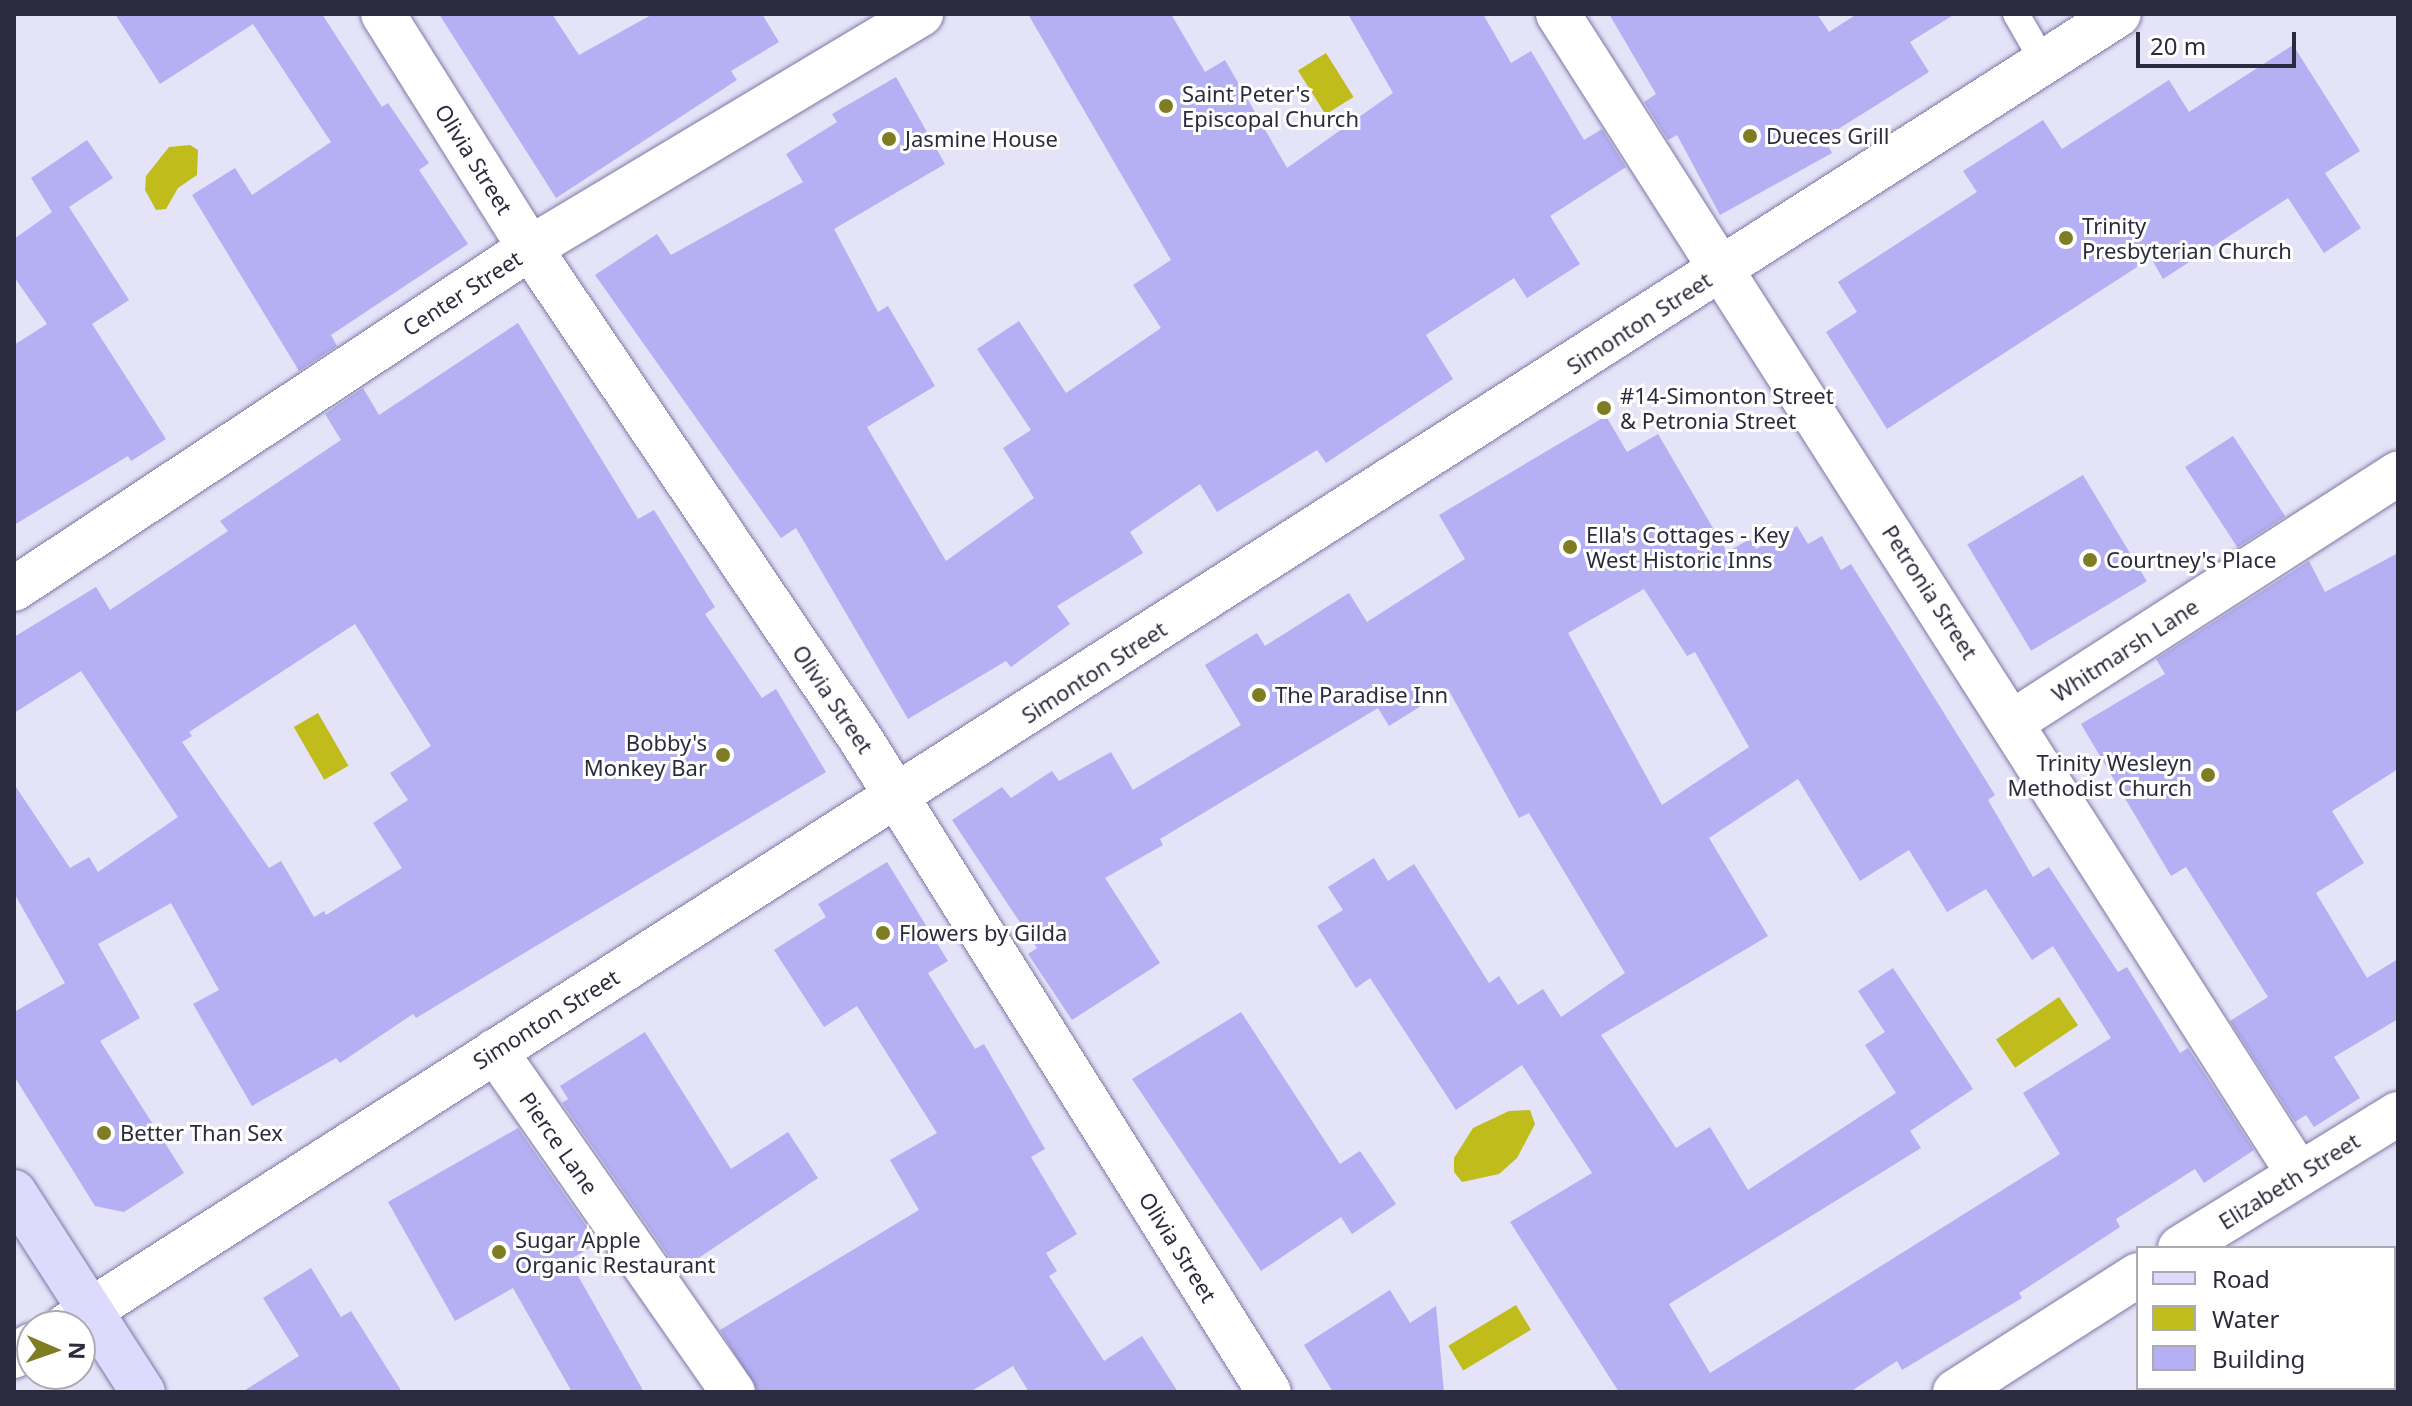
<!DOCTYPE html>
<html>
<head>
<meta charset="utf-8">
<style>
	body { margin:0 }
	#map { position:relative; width:2412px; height:1406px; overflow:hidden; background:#e4e3f8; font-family:"Noto Sans",sans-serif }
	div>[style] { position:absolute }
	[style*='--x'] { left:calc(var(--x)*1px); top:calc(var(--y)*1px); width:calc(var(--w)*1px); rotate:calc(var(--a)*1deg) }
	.water>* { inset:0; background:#bfbc1b; transform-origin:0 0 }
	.building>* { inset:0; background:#b5aff3; transform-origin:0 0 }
	.roads { filter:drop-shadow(0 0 2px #7c78a6) drop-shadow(0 0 2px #7c78a6) }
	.service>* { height:26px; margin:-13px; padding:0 13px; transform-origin:13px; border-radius:13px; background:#fff }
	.minor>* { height:44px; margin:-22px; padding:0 22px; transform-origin:22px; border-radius:22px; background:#fff }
	.tertiary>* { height:44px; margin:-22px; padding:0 22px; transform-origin:22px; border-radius:22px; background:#fff }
	.primary>* { height:44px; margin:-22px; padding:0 22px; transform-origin:22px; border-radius:22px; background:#dddafd }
	.dots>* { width:22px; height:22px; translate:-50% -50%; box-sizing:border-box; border:4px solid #fff; border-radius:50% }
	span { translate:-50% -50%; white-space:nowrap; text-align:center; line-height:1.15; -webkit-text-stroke:6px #fff; paint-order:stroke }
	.poi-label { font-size:22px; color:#2c2b3e }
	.left { translate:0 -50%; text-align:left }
	.right { translate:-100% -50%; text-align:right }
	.street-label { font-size:22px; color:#2c2b3e }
	.frame { position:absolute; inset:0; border:16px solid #2c2b3e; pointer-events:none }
	.legend { position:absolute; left:2136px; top:1246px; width:260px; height:144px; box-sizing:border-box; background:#fff; border:2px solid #abaab2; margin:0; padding:10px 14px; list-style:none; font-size:24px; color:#2c2b3e }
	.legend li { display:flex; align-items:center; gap:16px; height:40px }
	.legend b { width:40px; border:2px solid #abaab2 }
	.north { position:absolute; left:16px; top:1310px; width:80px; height:80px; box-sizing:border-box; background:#fff; border:2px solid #abaab2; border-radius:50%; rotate:92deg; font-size:22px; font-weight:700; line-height:32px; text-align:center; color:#2c2b3e }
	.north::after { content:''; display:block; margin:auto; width:28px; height:36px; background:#7e7d24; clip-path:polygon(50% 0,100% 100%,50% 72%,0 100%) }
	.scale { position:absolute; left:2136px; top:32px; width:160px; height:36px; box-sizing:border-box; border:4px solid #2c2b3e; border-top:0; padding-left:10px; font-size:24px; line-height:28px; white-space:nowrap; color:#2c2b3e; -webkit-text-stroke:6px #fff; paint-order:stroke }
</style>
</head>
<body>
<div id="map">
	<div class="water">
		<i style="left:1326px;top:53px;width:52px;height:33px;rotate:58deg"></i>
		<i style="clip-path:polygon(190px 145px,198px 150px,197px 175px,178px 188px,166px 209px,156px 210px,145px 190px,146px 176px,169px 147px)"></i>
		<i style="left:318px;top:713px;width:61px;height:28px;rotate:60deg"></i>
		<i style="left:2059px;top:997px;width:34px;height:76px;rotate:56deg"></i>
		<i style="clip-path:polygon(1530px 1110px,1535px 1124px,1517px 1158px,1499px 1174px,1462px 1182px,1454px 1172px,1454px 1158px,1473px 1128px,1509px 1111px)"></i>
		<i style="left:1516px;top:1305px;width:29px;height:79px;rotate:59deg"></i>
	</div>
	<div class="building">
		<i style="clip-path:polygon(115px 14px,322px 14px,382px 107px,388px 103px,429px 163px,419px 170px,468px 244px,331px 335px,337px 346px,299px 371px,192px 195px,235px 168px,252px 195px,331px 142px,253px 24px,160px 84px)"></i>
		<i style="clip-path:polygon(439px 14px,552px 14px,579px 55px,653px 14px,762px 14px,779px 42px,731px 71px,737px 80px,556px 198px)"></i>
		<i style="clip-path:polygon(1028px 14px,1171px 14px,1205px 72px,1225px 60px,1287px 168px,1393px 93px,1348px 14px,1483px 14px,1511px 63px,1531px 51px,1584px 140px,1602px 129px,1626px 167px,1550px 216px,1580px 264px,1527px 298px,1514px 278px,1426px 335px,1453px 379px,1326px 463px,1317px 450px,1217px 512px,1200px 484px,1130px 532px,1143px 553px,1057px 606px,1070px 624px,1011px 667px,1006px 661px,908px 719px,796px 528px,781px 538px,595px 275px,657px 234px,671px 255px,803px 182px,786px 154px,837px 122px,832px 114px,896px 77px,945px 164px,834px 229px,878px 312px,888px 306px,935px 386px,867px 427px,946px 561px,1034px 498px,1003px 448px,1031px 430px,977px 349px,1019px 321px,1066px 393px,1161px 328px,1133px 285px,1171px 260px)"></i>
		<i style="clip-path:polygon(1609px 14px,1817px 14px,1829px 32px,1857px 14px,1955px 14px,1910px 42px,1929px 72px,1824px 138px,1832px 153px,1720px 215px,1677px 135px,1668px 140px,1644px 102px,1656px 94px)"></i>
		<i style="clip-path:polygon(2293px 45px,2360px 151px,2325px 173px,2361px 228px,2324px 253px,2288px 198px,2163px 279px,2151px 258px,1887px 429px,1826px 332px,1857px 312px,1838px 282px,1977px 192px,1963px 171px,2043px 120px,2062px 149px,2169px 80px,2189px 112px)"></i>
		<i style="clip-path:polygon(87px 140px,113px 178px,69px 207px,129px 300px,92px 324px,166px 439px,131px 461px,128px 456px,14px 525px,14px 345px,47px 324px,14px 277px,14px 239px,52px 212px,31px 178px)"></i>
		<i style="clip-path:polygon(evenodd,518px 323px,638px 519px,654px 510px,715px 607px,705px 614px,762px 698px,776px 689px,826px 772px,416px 1018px,413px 1014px,340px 1063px,336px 1058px,252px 1106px,193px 1004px,219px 990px,171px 903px,98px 944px,140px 1018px,100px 1041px,184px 1173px,124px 1212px,95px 1206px,14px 1076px,14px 1012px,65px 983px,14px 893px,14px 784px,70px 868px,89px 857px,98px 872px,178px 817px,81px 671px,14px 713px,14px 637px,96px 587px,110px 610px,228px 531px,220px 521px,341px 440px,325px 414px,363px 388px,379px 415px,518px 323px,355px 624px,431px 746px,390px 773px,408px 800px,373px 823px,402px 868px,326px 915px,324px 911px,314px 917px,281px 861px,269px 868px,182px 742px,192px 736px,189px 732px,355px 624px)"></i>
		<i style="clip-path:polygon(evenodd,1606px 416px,1627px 452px,1658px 434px,1727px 552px,1750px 539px,1756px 549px,1797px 526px,1808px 544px,1822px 536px,1841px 570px,1851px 564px,1995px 795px,1988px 800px,2033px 877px,2049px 867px,2118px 972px,2127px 967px,2180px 1053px,2188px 1048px,2254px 1150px,2204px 1183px,2195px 1169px,2116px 1219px,2120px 1227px,2019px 1293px,2022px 1298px,1902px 1370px,1897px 1361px,1850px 1392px,1619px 1392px,1510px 1222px,1592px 1173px,1522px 1065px,1456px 1110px,1370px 978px,1356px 988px,1317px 926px,1343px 910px,1328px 887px,1374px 858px,1388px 881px,1414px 864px,1489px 983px,1499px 976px,1518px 1005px,1543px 989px,1561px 1017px,1625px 973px,1529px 813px,1519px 818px,1448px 689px,1389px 726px,1378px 708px,1160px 839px,1163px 845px,1105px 878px,1160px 963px,1072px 1020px,1028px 954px,1037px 948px,952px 820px,1002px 787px,1011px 798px,1052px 771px,1059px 781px,1111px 752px,1133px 790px,1241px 725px,1205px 665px,1257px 633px,1265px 646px,1349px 593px,1367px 622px,1465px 559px,1439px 515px,1606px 416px,1644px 589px,1687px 656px,1695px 652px,1749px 747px,1662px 805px,1568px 633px,1644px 589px,1606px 416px,1798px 779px,1860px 881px,1909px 850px,1947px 912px,1986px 889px,2032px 960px,2053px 946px,2111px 1038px,2023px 1093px,2060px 1154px,1710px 1373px,1669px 1304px,1921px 1148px,1910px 1131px,1973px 1089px,1893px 968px,1858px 991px,1885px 1032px,1865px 1045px,1896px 1093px,1748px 1190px,1710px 1127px,1676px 1148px,1601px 1035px,1768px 936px,1709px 838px,1798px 779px)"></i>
		<i style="left:2233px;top:436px;width:96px;height:57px;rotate:57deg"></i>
		<i style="left:2083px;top:475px;width:124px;height:135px;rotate:59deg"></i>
		<i style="clip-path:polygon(2398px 553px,2398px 769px,2332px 811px,2364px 863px,2316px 893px,2367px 978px,2398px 959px,2398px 1019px,2334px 1057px,2360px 1098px,2314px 1127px,2306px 1115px,2295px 1122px,2230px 1021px,2268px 997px,2186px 867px,2171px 876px,2081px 724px,2165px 674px,2156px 659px,2309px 561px,2325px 592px)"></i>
		<i style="clip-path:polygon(887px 862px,948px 961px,928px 973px,975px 1049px,984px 1044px,1045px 1149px,1031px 1157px,1077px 1234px,1046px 1253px,1057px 1271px,1049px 1276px,1104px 1361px,1142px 1336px,1178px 1392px,1029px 1392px,1013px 1366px,970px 1392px,758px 1392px,720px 1330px,919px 1210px,890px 1160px,937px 1133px,857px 1006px,824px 1027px,774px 950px,826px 917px,818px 904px)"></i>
		<i style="clip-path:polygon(1241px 1012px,1340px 1164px,1360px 1151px,1396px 1204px,1352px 1234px,1341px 1217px,1261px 1271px,1132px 1079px)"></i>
		<i style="clip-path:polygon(645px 1032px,731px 1169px,788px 1132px,818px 1178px,679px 1271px,562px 1103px,568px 1099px,560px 1086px)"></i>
		<i style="clip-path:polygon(518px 1128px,598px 1243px,569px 1260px,644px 1392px,572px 1392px,513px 1288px,455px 1321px,388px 1202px)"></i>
		<i style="clip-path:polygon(311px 1268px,341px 1317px,351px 1311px,402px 1392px,242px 1392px,299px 1356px,263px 1298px)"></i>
		<i style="clip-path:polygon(1390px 1290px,1410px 1323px,1436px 1306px,1444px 1392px,1333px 1392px,1304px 1345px)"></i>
	</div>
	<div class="roads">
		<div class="service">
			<i style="--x:2016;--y:14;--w:54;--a:60.1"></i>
		</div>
		<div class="minor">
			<i style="--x:383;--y:14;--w:276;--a:57.9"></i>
			<i style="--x:530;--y:248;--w:591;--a:56.04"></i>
			<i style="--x:860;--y:738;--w:771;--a:57.98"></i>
			<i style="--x:1558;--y:14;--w:1375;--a:57.44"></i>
			<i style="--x:14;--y:589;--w:618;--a:-33.46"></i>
			<i style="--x:530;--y:248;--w:456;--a:-30.9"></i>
			<i style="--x:2014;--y:721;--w:457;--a:-32.8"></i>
			<i style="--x:495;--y:1051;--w:416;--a:55.1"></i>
			<i style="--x:2180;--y:1248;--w:256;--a:-31.6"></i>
			<i style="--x:1955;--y:1392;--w:217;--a:-32.6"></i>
		</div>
		<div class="tertiary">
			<i style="--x:66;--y:1326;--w:2436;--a:-32.58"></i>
			<i style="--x:14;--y:1356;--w:21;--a:-31"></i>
		</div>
		<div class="primary">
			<i style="--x:14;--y:1192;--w:238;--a:57.2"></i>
		</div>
	</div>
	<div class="dots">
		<i style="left:1166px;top:106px;background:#7e7d24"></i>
		<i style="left:1750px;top:136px;background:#7e7d24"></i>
		<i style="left:889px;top:139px;background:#7e7d24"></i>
		<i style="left:2066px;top:238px;background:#7e7d24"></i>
		<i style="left:1604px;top:408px;background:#7e7d24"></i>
		<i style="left:1570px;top:547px;background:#7e7d24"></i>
		<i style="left:2090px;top:560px;background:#7e7d24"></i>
		<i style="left:1259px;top:695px;background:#7e7d24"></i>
		<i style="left:723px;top:755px;background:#7e7d24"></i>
		<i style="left:2208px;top:775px;background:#7e7d24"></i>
		<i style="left:883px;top:933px;background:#7e7d24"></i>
		<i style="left:104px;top:1133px;background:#7e7d24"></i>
		<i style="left:499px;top:1252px;background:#7e7d24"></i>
	</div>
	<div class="poi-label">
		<span class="left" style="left:1182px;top:106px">Saint Peter's<br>Episcopal Church</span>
		<span class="left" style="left:1766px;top:136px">Dueces Grill</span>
		<span class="left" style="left:905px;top:139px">Jasmine House</span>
		<span class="left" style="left:2082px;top:238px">Trinity<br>Presbyterian Church</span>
		<span class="left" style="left:1620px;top:408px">#14-Simonton Street<br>&amp; Petronia Street</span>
		<span class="left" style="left:1586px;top:547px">Ella's Cottages - Key<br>West Historic Inns</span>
		<span class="left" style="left:2106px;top:560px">Courtney's Place</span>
		<span class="left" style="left:1275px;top:695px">The Paradise Inn</span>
		<span class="right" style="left:707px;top:755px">Bobby's<br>Monkey Bar</span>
		<span class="right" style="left:2192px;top:775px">Trinity Wesleyn<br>Methodist Church</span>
		<span class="left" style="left:899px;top:933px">Flowers by Gilda</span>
		<span class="left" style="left:120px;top:1133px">Better Than Sex</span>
		<span class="left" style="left:515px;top:1252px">Sugar Apple<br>Organic Restaurant</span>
	</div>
	<div class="street-label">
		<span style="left:474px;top:159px;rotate:58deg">Olivia Street</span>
		<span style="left:462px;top:293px;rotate:-33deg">Center Street</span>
		<span style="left:1639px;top:323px;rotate:-33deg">Simonton Street</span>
		<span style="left:1930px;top:592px;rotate:57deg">Petronia Street</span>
		<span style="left:2125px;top:650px;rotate:-33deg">Whitmarsh Lane</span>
		<span style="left:1094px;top:672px;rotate:-33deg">Simonton Street</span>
		<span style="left:833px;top:699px;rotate:56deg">Olivia Street</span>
		<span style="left:546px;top:1019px;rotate:-32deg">Simonton Street</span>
		<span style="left:559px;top:1143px;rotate:55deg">Pierce Lane</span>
		<span style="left:2289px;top:1181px;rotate:-32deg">Elizabeth Street</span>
		<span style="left:1178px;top:1247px;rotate:58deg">Olivia Street</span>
	</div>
	<div class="frame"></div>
	<ul class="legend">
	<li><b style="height:10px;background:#dddafd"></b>Road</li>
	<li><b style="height:22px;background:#bfbc1b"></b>Water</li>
	<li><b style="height:22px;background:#b5aff3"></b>Building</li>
	</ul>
	<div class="north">N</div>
	<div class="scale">20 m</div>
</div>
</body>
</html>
